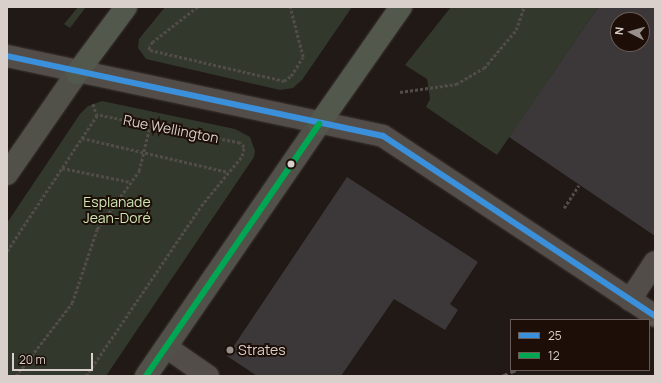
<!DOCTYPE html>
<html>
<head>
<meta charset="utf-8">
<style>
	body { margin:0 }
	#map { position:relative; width:662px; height:383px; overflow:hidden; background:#211916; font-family:Manrope,sans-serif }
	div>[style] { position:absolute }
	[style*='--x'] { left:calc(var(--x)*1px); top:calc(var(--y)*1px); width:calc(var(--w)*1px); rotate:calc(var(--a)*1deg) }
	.green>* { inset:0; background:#32382b }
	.building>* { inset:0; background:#3c3739 }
	.path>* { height:2.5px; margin-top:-1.25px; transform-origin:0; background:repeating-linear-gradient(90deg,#524c49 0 3px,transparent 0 5px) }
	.roads { filter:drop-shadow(0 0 1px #3c3633) drop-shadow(0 0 1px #3c3633) }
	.minor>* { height:22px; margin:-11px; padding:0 11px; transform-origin:11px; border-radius:11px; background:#534d49 }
	.major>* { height:22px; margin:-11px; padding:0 11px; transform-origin:11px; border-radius:11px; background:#51514a }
	.highway>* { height:22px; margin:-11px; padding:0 11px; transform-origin:11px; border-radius:11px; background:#53584c }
	.rail>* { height:3px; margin-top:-1.5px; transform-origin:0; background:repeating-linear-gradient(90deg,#5c5754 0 6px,transparent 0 9px) }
	.bus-1>* { height:6px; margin:-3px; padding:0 3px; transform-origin:3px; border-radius:3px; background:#3a90db }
	.bus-2>* { height:6px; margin:-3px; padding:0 3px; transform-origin:3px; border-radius:3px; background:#00a651 }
	.dots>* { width:11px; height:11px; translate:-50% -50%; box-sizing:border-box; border:2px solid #1d0f08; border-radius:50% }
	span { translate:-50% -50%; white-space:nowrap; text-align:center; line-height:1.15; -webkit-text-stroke:4px #1d0f08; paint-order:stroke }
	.street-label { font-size:14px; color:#dad0cb }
	.park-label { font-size:14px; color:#cde7b4 }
	.poi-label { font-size:14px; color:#dad0cb }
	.left { translate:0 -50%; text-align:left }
	.frame { position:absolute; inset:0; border:8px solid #dad0cb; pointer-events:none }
	.legend { position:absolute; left:510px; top:319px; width:140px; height:52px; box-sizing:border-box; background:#1d0f08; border:1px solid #695c56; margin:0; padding:5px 7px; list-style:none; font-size:12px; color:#dad0cb }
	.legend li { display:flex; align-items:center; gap:8px; height:20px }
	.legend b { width:20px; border:1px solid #695c56 }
	.north { position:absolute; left:610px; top:12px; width:40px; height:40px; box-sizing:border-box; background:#1d0f08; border:1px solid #695c56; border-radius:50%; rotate:276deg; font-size:11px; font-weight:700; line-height:16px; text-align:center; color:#dad0cb }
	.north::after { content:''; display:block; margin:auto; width:14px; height:18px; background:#99908c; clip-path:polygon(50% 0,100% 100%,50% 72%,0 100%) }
	.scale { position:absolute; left:12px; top:353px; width:81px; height:18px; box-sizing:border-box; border:2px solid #dad0cb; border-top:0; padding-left:5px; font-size:12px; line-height:14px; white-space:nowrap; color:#dad0cb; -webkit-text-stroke:3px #1d0f08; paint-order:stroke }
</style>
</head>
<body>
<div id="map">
	<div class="green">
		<i style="clip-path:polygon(78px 7px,86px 7px,70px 28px,64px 24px)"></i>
		<i style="clip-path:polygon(165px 7px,352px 7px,302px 80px,293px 88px,280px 90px,146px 59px,138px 48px,139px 39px)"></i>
		<i style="clip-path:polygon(451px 7px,598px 7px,497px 155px,426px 107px,430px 99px,427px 79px,405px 65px)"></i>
		<i style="clip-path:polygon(102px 101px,235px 129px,250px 137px,255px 151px,254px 157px,106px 376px,7px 376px,7px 223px,80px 114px,88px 106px)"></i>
	</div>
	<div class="building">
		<i style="clip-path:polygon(evenodd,598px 7px,655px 7px,655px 236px,509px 137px,598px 7px,618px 20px,642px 20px,642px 44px,618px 44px,618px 20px)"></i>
		<i style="clip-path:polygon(347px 177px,478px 262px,450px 304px,458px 310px,445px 330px,394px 299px,341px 376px,257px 376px,227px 356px)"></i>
	</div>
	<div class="path">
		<i style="--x:198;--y:7;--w:57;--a:142.1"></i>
		<i style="--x:153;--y:42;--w:6;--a:129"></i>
		<i style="--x:149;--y:47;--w:3;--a:72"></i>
		<i style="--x:150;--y:50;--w:138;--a:13"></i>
		<i style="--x:284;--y:81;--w:9;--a:-36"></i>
		<i style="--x:291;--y:76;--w:22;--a:-58"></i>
		<i style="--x:303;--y:57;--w:52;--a:-104.6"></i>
		<i style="--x:400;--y:92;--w:57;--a:-8.1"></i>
		<i style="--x:456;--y:84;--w:32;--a:-30"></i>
		<i style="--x:484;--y:68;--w:50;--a:-49.9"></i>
		<i style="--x:516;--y:30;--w:24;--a:-71"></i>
		<i style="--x:93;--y:104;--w:12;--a:70"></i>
		<i style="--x:82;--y:138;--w:150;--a:13.1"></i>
		<i style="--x:62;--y:168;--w:70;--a:11.5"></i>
		<i style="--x:564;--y:208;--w:27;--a:-57"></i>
		<i style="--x:7;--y:251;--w:163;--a:-56.5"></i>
		<i style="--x:16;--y:376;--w:92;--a:-52.5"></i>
		<i style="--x:72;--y:303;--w:78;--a:-71.3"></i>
		<i style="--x:97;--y:229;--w:72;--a:-54.1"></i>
		<i style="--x:139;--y:171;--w:47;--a:-76.6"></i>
		<i style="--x:86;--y:376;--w:205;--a:-55.9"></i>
		<i style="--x:201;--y:206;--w:65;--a:-50.6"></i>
		<i style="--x:242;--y:156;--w:9;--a:-77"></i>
		<i style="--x:244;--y:147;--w:6;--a:-135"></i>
		<i style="--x:240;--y:143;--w:146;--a:-168.9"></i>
	</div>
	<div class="roads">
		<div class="minor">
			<i style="--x:7;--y:56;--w:384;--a:12"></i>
			<i style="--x:383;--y:136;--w:326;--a:33.5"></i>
			<i style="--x:630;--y:300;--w:45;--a:-56.7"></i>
			<i style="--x:166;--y:347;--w:51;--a:34.6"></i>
		</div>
		<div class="major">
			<i style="--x:7;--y:174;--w:123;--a:-55.3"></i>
			<i style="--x:146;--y:376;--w:306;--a:-55.5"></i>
		</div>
		<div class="highway">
			<i style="--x:77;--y:73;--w:82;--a:-53.4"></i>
			<i style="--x:319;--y:124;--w:143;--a:-55"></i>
		</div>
	</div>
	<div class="rail">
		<i style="--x:649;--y:323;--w:6;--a:-9"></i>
		<i style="--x:502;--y:376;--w:15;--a:-23"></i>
	</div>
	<div class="bus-1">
		<i style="--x:7;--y:56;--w:384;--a:12"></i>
		<i style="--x:383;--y:136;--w:326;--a:33.5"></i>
	</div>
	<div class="bus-2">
		<i style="--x:146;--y:376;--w:306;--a:-55.5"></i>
	</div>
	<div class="dots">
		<i style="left:291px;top:164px;background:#dad0cb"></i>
		<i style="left:230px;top:350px;background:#99908c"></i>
	</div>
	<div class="street-label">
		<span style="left:171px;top:129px;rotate:11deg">Rue Wellington</span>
	</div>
	<div class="park-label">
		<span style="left:117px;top:210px">Esplanade<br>Jean-Doré</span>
	</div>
	<div class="poi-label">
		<span class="left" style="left:238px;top:350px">Strates</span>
	</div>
	<div class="frame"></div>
	<ul class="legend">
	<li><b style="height:5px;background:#3a90db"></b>25</li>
	<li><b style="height:5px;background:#00a651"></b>12</li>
	</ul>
	<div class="north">N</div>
	<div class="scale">20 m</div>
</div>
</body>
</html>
